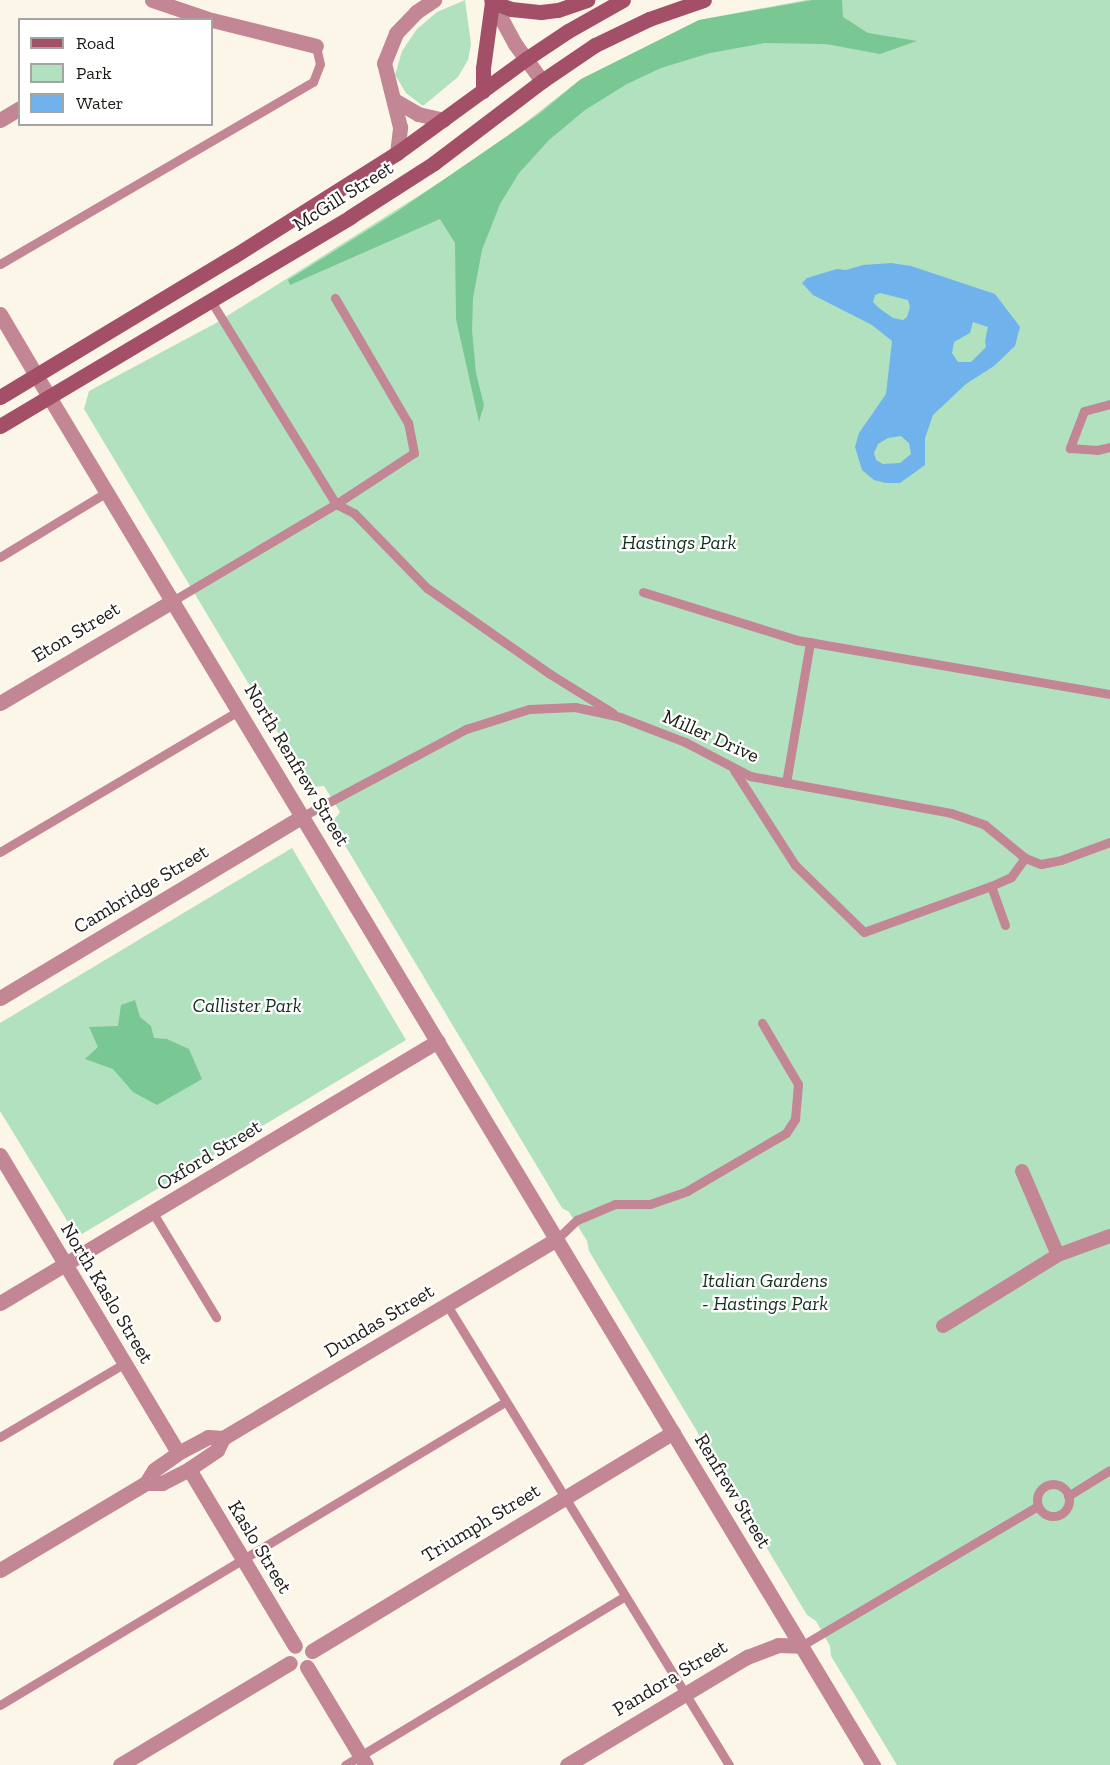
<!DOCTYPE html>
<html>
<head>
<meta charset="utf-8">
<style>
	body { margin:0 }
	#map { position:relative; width:1110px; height:1765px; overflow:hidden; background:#fcf6e9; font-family:"Zilla Slab",serif }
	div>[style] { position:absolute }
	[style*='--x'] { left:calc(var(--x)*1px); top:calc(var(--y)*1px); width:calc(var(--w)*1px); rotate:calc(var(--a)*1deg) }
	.green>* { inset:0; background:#b2e1bf }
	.forest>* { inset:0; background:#79c792 }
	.water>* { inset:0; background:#70b2ec }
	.service>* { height:9px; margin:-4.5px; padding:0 4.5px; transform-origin:4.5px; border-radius:4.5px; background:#c28695 }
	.service>.ring { margin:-4.5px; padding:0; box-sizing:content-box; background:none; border:9px solid #c28695; border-radius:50% }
	.pedestrian>* { height:14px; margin:-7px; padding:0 7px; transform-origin:7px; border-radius:7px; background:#c28695 }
	.minor>* { height:15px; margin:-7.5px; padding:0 7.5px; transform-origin:7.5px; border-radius:7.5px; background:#c28695 }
	.tertiary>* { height:15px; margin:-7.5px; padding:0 7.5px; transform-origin:7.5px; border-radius:7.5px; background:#c28695 }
	.secondary>* { height:15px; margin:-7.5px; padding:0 7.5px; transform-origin:7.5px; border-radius:7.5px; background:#a34f67 }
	span { translate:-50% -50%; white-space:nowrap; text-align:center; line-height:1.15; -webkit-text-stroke:4.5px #fff; paint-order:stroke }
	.street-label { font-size:20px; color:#1d1b16 }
	.park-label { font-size:20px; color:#10311c; font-style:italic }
	.legend { position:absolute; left:18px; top:18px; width:195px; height:108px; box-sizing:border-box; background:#fff; border:2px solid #a5a4a2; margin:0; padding:8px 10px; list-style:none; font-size:18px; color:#1d1b16 }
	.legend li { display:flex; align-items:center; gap:12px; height:30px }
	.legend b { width:30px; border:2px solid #a5a4a2 }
</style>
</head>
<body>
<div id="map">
	<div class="green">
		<i style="clip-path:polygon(465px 0,471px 44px,468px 60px,458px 77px,423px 106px,406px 93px,395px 75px,402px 51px,417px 29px,437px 12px)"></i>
		<i style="clip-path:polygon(806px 0,1110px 0,1110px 1765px,897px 1765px,831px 1656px,830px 1646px,816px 1621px,807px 1615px,801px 1605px,589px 1251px,587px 1241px,569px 1212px,562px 1208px,334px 827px,333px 821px,340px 812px,324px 786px,314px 787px,307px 781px,84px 409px,89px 391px,216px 323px,485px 154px,577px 82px,699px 20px)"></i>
		<i style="clip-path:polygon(292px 848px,406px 1040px,77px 1237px,0 1111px,0 1023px)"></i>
	</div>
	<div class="forest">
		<i style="clip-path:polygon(813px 0,842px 0,843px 17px,868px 33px,917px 41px,880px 54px,826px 44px,765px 43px,710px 53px,661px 68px,627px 84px,585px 110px,549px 140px,519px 173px,500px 204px,482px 250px,473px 298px,472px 330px,476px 373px,484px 405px,479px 422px,456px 319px,455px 243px,440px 219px,290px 285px,288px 280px,395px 213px,539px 114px,581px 79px,699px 20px)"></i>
		<i style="clip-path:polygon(135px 1000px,140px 1017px,151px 1026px,154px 1038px,167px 1039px,189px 1049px,202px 1079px,157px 1105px,133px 1092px,113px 1069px,85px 1059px,98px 1047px,89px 1027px,118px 1026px,121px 1005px)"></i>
	</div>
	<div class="water">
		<i style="clip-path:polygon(evenodd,891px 263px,911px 266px,995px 294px,1020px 327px,1015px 346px,994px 366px,966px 384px,933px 415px,925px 438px,925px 465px,900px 483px,886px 483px,874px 480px,862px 470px,855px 447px,859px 433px,886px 394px,892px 341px,872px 325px,813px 295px,802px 283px,807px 278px,837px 269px,846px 270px,863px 265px,891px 263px,880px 293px,908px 300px,910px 307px,907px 317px,903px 320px,893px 318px,879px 308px,873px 302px,875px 295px,880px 293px,891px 263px,973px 322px,988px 327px,985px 341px,986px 347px,971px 362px,958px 362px,952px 353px,954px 342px,970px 333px,973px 322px,891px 263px,901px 436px,909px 443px,911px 454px,900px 463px,883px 464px,876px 460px,874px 453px,878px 444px,888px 438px,901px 436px)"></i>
	</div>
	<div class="service">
		<i style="--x:0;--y:264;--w:362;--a:-30.2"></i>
		<i style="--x:313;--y:82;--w:19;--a:-69"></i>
		<i style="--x:320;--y:64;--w:18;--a:-103"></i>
		<i style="--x:211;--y:301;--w:238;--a:58.4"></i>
		<i style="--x:336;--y:504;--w:20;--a:27"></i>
		<i style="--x:354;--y:513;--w:105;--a:45.8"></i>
		<i style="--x:427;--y:588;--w:150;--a:35"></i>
		<i style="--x:550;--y:674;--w:74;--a:31.8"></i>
		<i style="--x:1110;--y:404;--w:27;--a:165"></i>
		<i style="--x:1084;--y:411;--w:40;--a:111"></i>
		<i style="--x:1070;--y:448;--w:27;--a:4"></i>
		<i style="--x:1097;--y:450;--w:13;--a:-13"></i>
		<i style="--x:0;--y:557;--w:125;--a:-31.3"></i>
		<i style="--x:643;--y:592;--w:161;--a:17.3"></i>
		<i style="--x:797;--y:640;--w:318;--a:9.8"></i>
		<i style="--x:174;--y:600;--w:188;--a:-30.7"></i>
		<i style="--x:336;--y:504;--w:93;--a:-33.2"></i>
		<i style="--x:414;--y:453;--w:31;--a:-101"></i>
		<i style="--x:408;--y:423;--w:145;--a:-120.3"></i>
		<i style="--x:734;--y:770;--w:113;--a:57.3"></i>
		<i style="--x:795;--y:865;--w:96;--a:44.2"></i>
		<i style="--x:864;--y:932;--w:135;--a:-19.9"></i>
		<i style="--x:786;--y:783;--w:143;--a:-80.3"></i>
		<i style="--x:303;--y:816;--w:185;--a:-28.1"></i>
		<i style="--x:466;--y:729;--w:66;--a:-17.6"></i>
		<i style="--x:529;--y:709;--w:46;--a:-2.5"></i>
		<i style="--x:575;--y:707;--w:46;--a:12.5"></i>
		<i style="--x:620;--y:717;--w:70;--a:21"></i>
		<i style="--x:685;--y:742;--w:73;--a:27.6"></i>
		<i style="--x:750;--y:776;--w:204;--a:10.4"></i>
		<i style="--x:951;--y:813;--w:36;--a:19"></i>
		<i style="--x:985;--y:825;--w:52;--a:39.5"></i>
		<i style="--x:1025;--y:858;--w:17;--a:21"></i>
		<i style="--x:1041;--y:864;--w:20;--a:-11"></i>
		<i style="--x:1061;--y:860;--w:52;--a:-20.2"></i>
		<i style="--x:0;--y:852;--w:279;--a:-30.6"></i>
		<i style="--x:1005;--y:925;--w:41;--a:-109.7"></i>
		<i style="--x:991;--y:886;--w:22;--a:-24"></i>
		<i style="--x:1011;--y:877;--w:24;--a:-54"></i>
		<i style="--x:153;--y:1213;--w:122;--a:58.8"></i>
		<i style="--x:557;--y:1239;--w:28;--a:-44"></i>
		<i style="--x:577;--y:1220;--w:41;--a:-22.8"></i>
		<i style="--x:615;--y:1204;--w:35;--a:0"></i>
		<i style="--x:650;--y:1204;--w:39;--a:-19"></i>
		<i style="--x:687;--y:1191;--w:115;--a:-30.4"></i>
		<i style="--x:786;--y:1133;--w:17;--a:-57"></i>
		<i style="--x:795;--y:1119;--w:35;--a:-85"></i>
		<i style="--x:798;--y:1084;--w:71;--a:-120.5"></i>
		<i style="--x:447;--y:1305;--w:540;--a:58.49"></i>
		<i style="--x:0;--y:1437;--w:145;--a:-30.6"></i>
		<i class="ring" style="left:1037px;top:1484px;width:23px;height:23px"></i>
		<i style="--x:1068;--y:1496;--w:49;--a:-31.8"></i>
		<i style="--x:801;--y:1646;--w:275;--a:-30.6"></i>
		<i style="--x:0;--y:1705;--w:589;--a:-30.96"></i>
		<i style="--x:345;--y:1765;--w:327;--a:-31.1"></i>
	</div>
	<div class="pedestrian">
		<i style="--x:1022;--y:1171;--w:91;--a:66.8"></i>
		<i style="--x:1058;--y:1255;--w:55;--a:-20.1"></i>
		<i style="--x:943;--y:1326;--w:135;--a:-31.7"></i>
	</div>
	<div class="minor">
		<i style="--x:152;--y:0;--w:62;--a:18.7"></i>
		<i style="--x:491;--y:0;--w:50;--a:61.4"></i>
		<i style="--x:515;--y:44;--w:46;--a:53.9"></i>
		<i style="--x:212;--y:20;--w:107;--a:14"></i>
		<i style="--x:394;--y:100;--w:28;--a:30"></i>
		<i style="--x:418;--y:114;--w:26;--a:13"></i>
		<i style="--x:0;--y:120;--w:23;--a:-31"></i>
		<i style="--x:397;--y:153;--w:26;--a:-83"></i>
		<i style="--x:400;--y:127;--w:66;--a:-104"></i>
		<i style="--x:384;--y:63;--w:32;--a:-68"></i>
		<i style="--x:396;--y:33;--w:29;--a:-46"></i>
		<i style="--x:416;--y:12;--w:22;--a:-34"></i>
		<i style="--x:0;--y:314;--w:71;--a:59.5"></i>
		<i style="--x:0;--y:703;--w:202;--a:-30.6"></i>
		<i style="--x:0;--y:998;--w:353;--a:-31"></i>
		<i style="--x:0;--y:1155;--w:347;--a:59.1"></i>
		<i style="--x:0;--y:1303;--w:510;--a:-30.89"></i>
		<i style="--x:189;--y:1469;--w:206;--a:59.1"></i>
		<i style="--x:312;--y:1651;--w:422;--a:-31.2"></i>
		<i style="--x:307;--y:1667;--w:114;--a:59"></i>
		<i style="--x:120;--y:1765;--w:198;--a:-31"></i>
		<i style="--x:567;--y:1765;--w:210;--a:-31"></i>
		<i style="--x:747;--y:1657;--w:33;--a:-21"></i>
		<i style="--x:778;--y:1645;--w:23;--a:2"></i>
	</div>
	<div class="tertiary">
		<i style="--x:36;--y:375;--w:1623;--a:58.95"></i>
		<i style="--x:146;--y:1483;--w:16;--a:0"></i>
		<i style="--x:162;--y:1483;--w:30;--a:-27"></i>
		<i style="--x:189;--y:1469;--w:34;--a:-34"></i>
		<i style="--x:217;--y:1450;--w:13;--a:-63"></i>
		<i style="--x:223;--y:1438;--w:389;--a:-30.8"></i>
		<i style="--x:0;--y:1570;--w:170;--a:-30.8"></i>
		<i style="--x:146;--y:1483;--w:15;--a:-58"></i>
		<i style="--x:154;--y:1470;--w:29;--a:-35"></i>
		<i style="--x:178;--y:1453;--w:34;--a:-28"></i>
		<i style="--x:208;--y:1437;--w:15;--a:4"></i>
	</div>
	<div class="secondary">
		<i style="--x:483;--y:91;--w:23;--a:-90"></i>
		<i style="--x:483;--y:68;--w:67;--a:-82.2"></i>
		<i style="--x:492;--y:2;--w:20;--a:20"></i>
		<i style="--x:511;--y:9;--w:30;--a:6"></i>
		<i style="--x:541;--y:12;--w:17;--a:-7"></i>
		<i style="--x:558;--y:10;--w:31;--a:-19"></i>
		<i style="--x:0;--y:397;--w:273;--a:-31.1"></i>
		<i style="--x:234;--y:256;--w:193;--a:-32.3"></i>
		<i style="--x:397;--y:153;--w:160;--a:-36.1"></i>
		<i style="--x:526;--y:59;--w:50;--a:-33.7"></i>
		<i style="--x:568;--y:31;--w:63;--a:-29.4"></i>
		<i style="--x:0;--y:426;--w:408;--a:-30.8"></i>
		<i style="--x:350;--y:217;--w:100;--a:-32.7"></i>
		<i style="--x:434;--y:163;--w:136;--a:-37.2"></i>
		<i style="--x:542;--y:81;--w:64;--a:-34.2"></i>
		<i style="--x:595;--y:45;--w:60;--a:-25.7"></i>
		<i style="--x:649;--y:19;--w:58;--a:-19.1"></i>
	</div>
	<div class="street-label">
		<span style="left:343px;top:196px;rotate:-32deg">McGill Street</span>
		<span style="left:76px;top:632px;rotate:-31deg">Eton Street</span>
		<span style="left:711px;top:736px;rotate:24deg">Miller Drive</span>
		<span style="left:297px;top:765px;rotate:59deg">North Renfrew Street</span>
		<span style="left:141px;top:889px;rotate:-31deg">Cambridge Street</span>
		<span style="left:209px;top:1155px;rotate:-31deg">Oxford Street</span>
		<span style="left:107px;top:1293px;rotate:59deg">North Kaslo Street</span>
		<span style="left:379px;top:1321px;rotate:-31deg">Dundas Street</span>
		<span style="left:733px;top:1491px;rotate:59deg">Renfrew Street</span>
		<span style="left:481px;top:1523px;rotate:-31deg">Triumph Street</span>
		<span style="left:260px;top:1547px;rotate:59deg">Kaslo Street</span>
		<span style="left:670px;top:1678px;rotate:-31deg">Pandora Street</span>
	</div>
	<div class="park-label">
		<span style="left:679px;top:542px">Hastings Park</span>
		<span style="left:247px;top:1005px">Callister Park</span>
		<span style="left:765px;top:1292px">Italian Gardens<br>- Hastings Park</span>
	</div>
	<ul class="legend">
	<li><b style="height:8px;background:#a34f67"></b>Road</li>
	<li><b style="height:16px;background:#b2e1bf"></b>Park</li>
	<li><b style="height:16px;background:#70b2ec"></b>Water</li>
	</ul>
</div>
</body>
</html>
